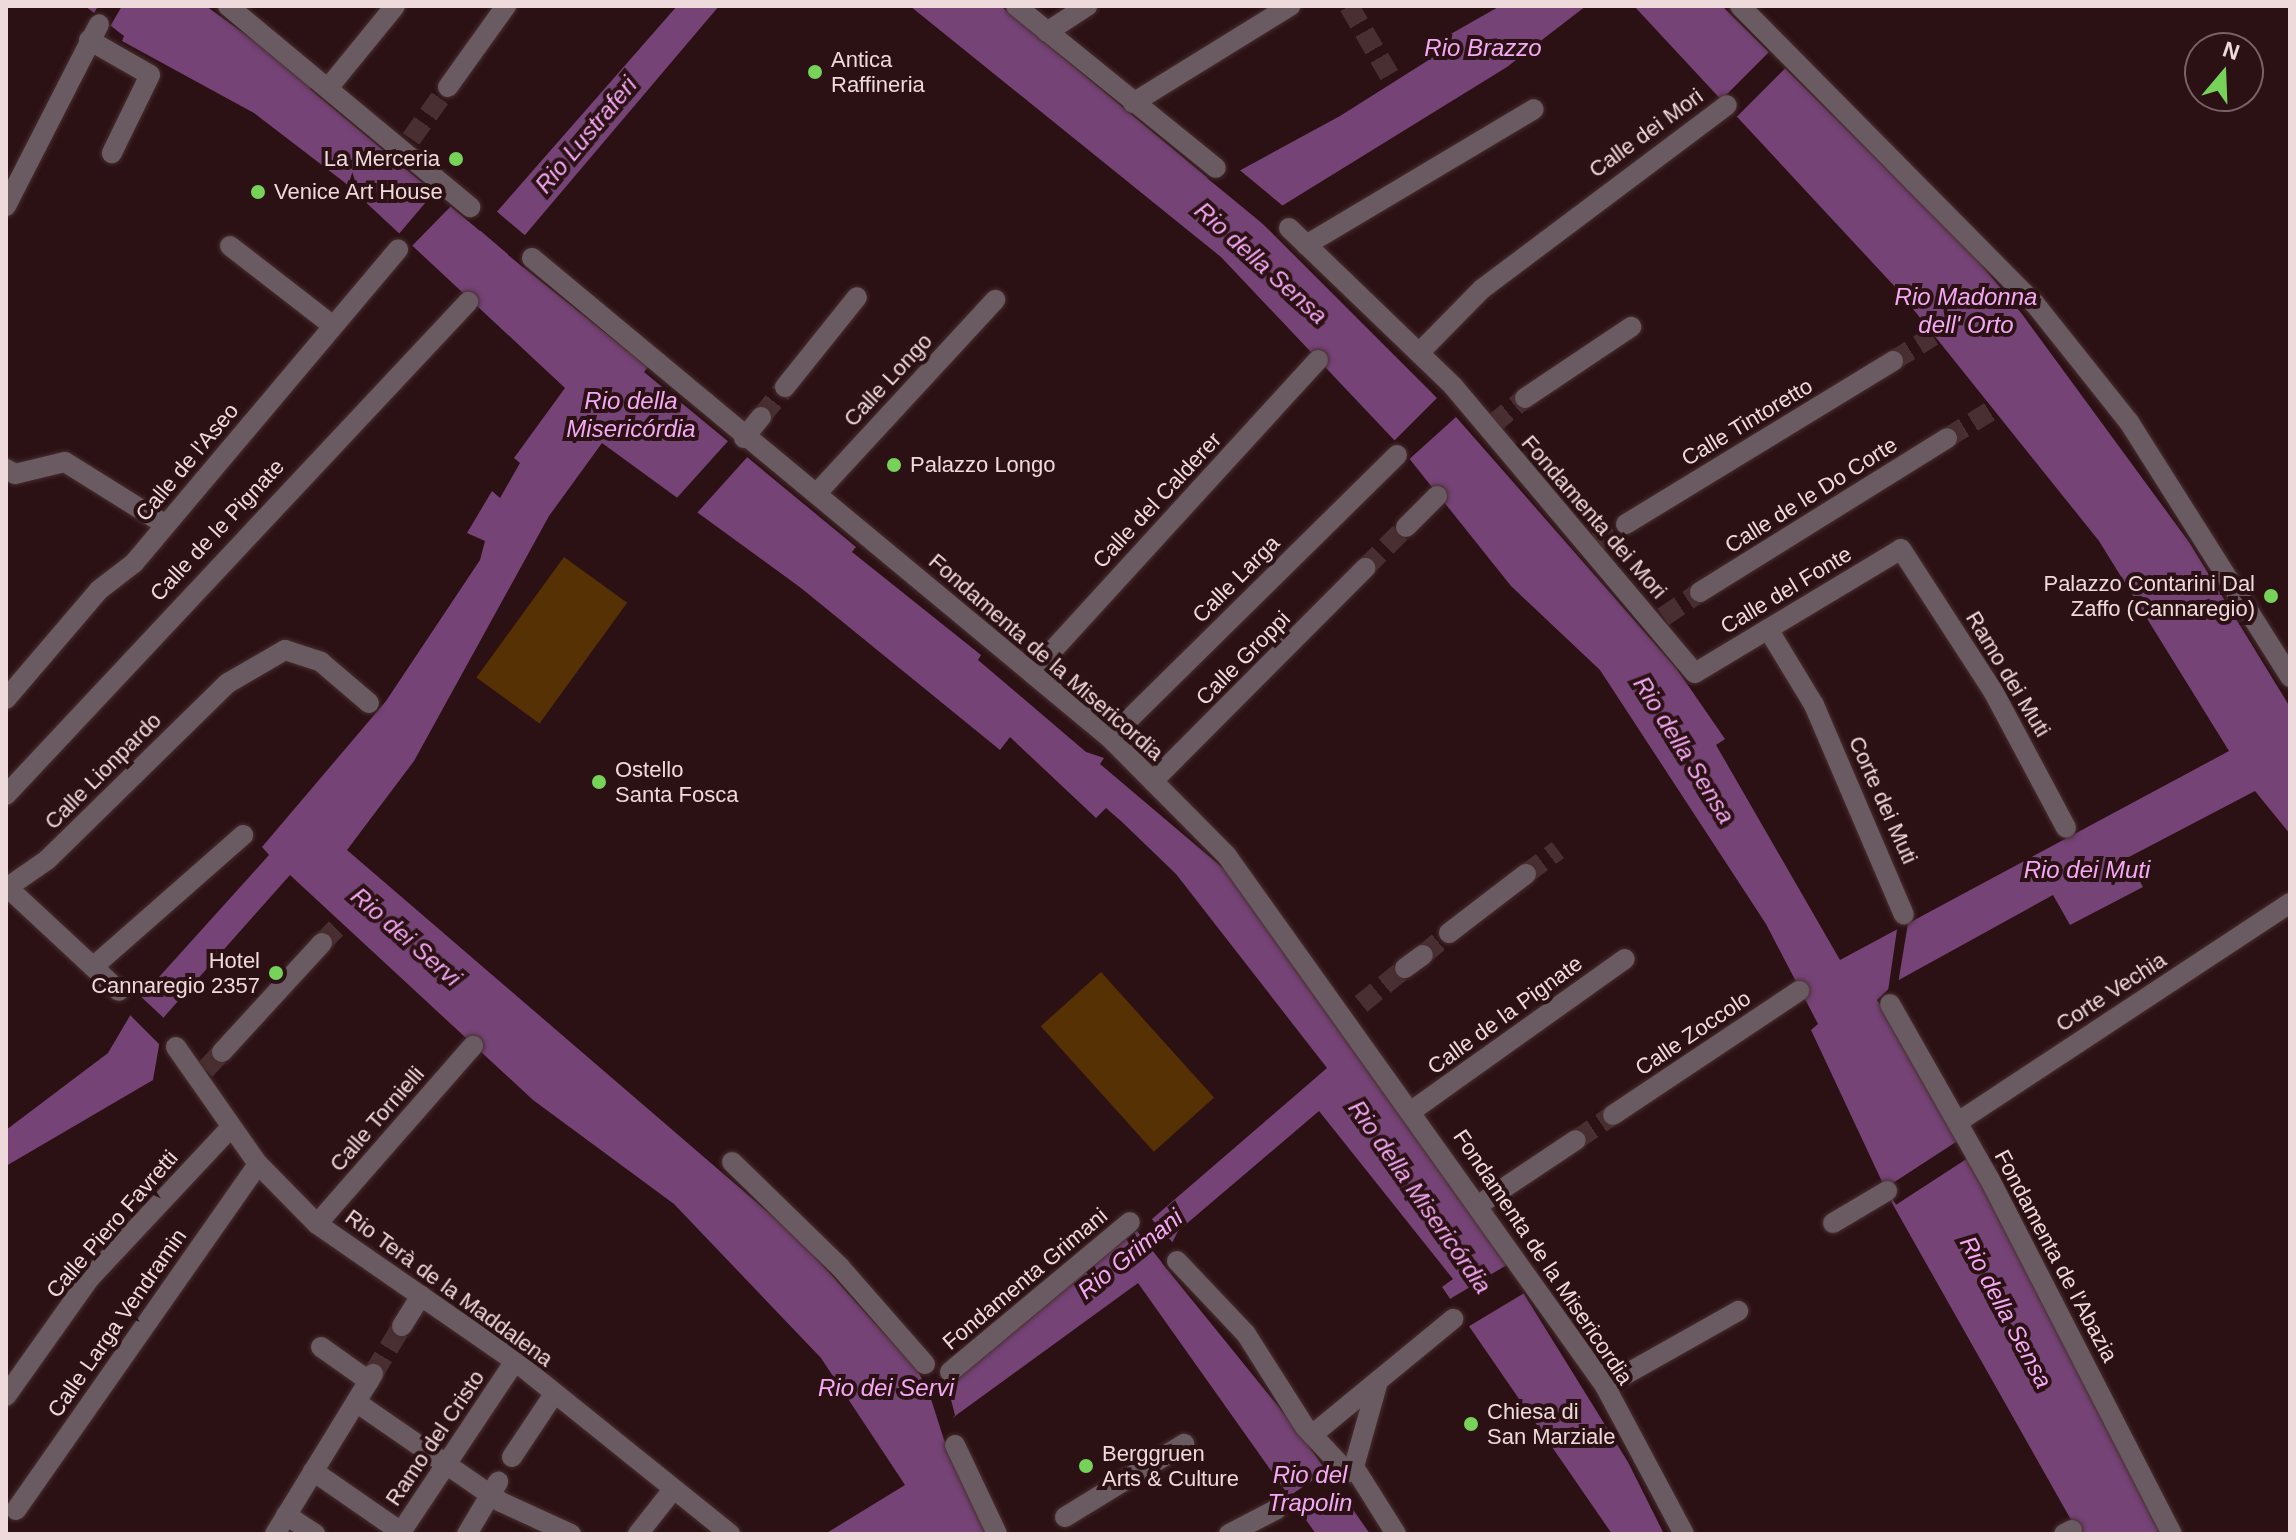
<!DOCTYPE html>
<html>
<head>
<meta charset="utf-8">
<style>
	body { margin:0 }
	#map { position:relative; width:2296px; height:1540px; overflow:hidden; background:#2c1114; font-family:Arial,sans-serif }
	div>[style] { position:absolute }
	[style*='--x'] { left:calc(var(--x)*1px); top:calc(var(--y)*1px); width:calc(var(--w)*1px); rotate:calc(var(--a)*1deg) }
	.green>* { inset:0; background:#553103; transform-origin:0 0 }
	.water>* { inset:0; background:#754376 }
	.pier>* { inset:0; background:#2c1114; transform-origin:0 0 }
	.pedestrian-tunnel>* { height:20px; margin-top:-10px; transform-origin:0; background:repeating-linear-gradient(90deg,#492f32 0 20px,transparent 0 30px) }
	.roads { filter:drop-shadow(0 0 2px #472d30) drop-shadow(0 0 2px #472d30) }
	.pedestrian>* { height:20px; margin:-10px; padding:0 10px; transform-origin:10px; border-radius:10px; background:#695b61 }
	.dots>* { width:22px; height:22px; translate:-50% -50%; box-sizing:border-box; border:4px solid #2c1114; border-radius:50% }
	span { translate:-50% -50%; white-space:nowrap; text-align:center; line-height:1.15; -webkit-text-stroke:8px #2c1114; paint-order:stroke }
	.poi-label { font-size:22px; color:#efdadb }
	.left { translate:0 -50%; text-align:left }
	.right { translate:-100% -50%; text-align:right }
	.street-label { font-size:22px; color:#efdadb }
	.water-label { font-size:24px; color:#f4a9f4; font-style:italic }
	.frame { position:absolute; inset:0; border:8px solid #efdadb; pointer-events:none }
	.north { position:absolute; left:2184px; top:32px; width:80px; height:80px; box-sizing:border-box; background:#2c1114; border:2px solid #7a6164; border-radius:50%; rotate:19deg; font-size:22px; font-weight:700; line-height:32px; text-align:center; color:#efdadb }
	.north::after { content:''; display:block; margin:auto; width:28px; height:36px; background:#77d259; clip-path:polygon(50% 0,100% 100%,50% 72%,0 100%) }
</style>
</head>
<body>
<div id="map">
	<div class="green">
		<i style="left:564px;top:557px;width:78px;height:149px;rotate:36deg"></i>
		<i style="left:1101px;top:972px;width:169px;height:81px;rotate:48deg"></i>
	</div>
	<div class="water">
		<i style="clip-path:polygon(evenodd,85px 6px,206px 6px,313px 83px,310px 89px,480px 231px,677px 6px,719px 6px,508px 255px,648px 367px,644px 372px,856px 547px,852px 552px,981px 655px,978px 660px,1086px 752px,1104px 758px,1100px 764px,1224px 869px,1503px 1260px,1628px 1462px,1664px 1534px,1612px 1534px,1442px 1287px,1453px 1279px,1319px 1111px,1178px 1231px,1162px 1263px,1299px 1432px,1370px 1534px,1316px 1534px,1138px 1283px,940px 1427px,987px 1534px,825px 1534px,905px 1485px,821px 1358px,674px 1204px,533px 1100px,290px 875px,164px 1017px,153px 1080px,6px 1166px,6px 1130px,108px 1053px,141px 997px,269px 855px,262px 847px,386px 701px,480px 560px,485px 541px,467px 533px,492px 491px,500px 498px,520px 463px,514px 458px,565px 388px,344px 182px,254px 113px,122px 41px,124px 36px,85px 6px,602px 443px,801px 588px,1000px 750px,1010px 737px,1096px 818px,1106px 808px,1121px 821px,1176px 874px,1327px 1068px,1152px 1219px,928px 1392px,918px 1371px,798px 1238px,347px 850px,414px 761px,549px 516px,602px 443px)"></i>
		<i style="clip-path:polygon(910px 6px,1001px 6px,1215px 184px,1340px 116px,1454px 44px,1449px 35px,1500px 6px,1586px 6px,1507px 67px,1259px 220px,1456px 417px,1676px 668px,1725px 739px,1716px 745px,1840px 960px,2229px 751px,2099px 541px,1897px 289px,1634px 6px,1722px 6px,1970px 251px,2022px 314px,2189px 542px,2290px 707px,2290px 834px,2255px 791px,2127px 858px,2143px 887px,2070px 925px,2053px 895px,1897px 981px,1877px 1000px,1927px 1080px,2163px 1534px,2079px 1534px,1892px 1203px,1811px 1030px,1818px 1024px,1766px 924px,1600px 670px,1511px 586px,1396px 442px,1221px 257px)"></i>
	</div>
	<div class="pier">
		<i style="clip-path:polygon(98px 6px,122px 6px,108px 30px,92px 17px)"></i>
		<i style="left:1775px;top:46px;width:23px;height:77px;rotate:45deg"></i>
		<i style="clip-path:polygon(1236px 167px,1283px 206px,1265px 220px,1280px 238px,1207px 178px)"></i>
		<i style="clip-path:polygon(437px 189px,454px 203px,409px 249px,398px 235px)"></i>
		<i style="clip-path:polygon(495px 210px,527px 237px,513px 254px,524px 268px,462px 215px,480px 226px)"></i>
		<i style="clip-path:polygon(1432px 392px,1437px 392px,1456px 417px,1405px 463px,1394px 441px,1437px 398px)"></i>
		<i style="left:729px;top:440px;width:25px;height:79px;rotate:42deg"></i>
		<i style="clip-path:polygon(1909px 917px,1897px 990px,1887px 998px,1898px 923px)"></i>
		<i style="clip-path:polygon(138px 994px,167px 1021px,163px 1048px,127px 1012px)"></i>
		<i style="left:1959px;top:1140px;width:20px;height:88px;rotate:57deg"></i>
		<i style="clip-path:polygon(1149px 1216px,1174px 1244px,1167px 1269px,1133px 1226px)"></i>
		<i style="left:1510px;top:1263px;width:33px;height:73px;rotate:59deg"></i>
		<i style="clip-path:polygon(921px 1368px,929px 1387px,945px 1377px,955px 1415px,944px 1428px,947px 1449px)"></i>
		<i style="left:1331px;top:1468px;width:22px;height:57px;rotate:56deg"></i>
	</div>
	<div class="pedestrian-tunnel">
		<i style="--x:1349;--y:6;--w:89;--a:59.7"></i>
		<i style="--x:411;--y:139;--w:64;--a:-54.6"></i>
		<i style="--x:1893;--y:361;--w:47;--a:-32"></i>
		<i style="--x:761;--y:417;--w:38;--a:-51"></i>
		<i style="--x:1492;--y:425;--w:43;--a:-39.3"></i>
		<i style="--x:1947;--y:438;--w:55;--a:-31.7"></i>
		<i style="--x:1597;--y:542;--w:34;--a:-32"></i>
		<i style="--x:1365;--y:568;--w:58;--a:-45"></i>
		<i style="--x:1663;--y:617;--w:45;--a:-34"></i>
		<i style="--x:1526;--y:874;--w:40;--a:-37"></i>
		<i style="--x:322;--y:943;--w:29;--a:-46"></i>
		<i style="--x:1423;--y:955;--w:34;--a:-40"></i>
		<i style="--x:1361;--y:1004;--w:57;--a:-39.3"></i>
		<i style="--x:205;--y:1070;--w:25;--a:-47"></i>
		<i style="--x:1576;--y:1140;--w:45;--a:-34"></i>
		<i style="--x:373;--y:1374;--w:56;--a:-58.9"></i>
	</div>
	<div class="roads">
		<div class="pedestrian">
			<i style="--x:228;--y:6;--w:315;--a:39.7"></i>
			<i style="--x:1016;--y:6;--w:257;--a:39"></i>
			<i style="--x:1740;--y:6;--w:419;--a:45.3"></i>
			<i style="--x:2035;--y:304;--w:151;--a:51.5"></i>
			<i style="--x:2129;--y:422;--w:302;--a:57.7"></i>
			<i style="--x:1047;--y:32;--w:48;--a:-33"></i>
			<i style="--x:89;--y:40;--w:70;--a:29.8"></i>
			<i style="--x:150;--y:75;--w:87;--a:116"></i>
			<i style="--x:329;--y:87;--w:104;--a:-50.8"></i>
			<i style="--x:448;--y:87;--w:100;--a:-54.4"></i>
			<i style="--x:1133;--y:103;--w:185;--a:-31.7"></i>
			<i style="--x:6;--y:206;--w:204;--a:-62.9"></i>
			<i style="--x:1289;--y:228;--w:228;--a:43.9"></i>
			<i style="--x:1453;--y:386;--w:375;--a:49.9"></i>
			<i style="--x:1695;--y:673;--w:240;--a:-31"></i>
			<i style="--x:1901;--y:549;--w:169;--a:57.1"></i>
			<i style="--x:1993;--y:691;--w:155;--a:61.9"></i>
			<i style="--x:1306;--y:245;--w:265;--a:-30.8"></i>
			<i style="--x:230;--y:246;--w:129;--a:37.8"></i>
			<i style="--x:532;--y:258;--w:751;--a:39.71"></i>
			<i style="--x:1110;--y:738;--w:166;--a:45.2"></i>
			<i style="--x:1227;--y:856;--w:651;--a:54.5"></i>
			<i style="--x:1605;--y:1386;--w:168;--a:61.9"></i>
			<i style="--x:1420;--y:352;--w:88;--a:-45.5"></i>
			<i style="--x:1482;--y:289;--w:306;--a:-36.9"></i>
			<i style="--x:785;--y:387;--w:115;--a:-51.3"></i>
			<i style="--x:1525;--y:398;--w:128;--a:-33.8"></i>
			<i style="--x:744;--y:438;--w:27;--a:-51"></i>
			<i style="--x:6;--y:469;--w:10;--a:29"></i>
			<i style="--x:15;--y:474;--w:51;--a:-13.5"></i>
			<i style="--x:65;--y:462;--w:119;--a:32"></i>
			<i style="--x:817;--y:493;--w:263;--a:-47.3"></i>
			<i style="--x:1626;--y:524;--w:313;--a:-31.4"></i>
			<i style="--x:1406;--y:527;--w:44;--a:-45"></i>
			<i style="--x:1700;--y:592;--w:291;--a:-31.9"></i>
			<i style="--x:1768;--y:629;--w:89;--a:58.8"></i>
			<i style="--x:1814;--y:705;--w:228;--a:66.8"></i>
			<i style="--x:1032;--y:673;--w:424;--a:-47.6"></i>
			<i style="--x:6;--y:699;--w:143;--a:-49.5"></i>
			<i style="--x:99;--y:590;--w:44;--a:-37.6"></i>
			<i style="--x:134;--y:563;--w:410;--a:-49.9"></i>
			<i style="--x:1110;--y:738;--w:403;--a:-44.6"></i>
			<i style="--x:1153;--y:781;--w:301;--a:-45.1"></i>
			<i style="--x:6;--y:795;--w:676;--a:-46.86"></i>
			<i style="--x:6;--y:886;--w:154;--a:42.9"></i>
			<i style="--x:8;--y:887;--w:47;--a:-34.7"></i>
			<i style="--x:47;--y:860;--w:253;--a:-44.4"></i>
			<i style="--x:228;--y:683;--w:66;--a:-30.1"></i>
			<i style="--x:285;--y:650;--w:38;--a:18"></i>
			<i style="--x:321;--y:662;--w:63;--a:40.5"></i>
			<i style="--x:1449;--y:933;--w:97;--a:-37.5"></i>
			<i style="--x:93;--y:967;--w:200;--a:-41.3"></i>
			<i style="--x:1405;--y:968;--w:22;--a:-36"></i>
			<i style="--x:1890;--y:1004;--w:200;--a:60.4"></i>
			<i style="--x:1989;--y:1178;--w:400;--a:62.8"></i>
			<i style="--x:176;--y:1047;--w:143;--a:55"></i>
			<i style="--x:258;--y:1164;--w:84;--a:45.5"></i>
			<i style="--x:317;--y:1224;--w:241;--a:34.7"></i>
			<i style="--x:515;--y:1361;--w:276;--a:38.8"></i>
			<i style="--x:222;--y:1052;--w:148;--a:-47.5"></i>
			<i style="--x:1413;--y:1110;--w:260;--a:-35.5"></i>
			<i style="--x:1613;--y:1115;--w:224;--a:-33.7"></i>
			<i style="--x:1958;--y:1122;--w:398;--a:-33.4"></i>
			<i style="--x:732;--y:1162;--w:151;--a:44.2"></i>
			<i style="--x:840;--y:1267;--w:129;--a:48.8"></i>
			<i style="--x:1480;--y:1204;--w:115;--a:-33.7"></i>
			<i style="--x:1833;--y:1223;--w:63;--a:-30.7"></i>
			<i style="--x:317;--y:1224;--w:237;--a:-48.8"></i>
			<i style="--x:1177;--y:1261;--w:100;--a:46.6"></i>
			<i style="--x:1246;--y:1334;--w:110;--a:57.6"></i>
			<i style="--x:1305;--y:1427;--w:62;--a:47"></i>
			<i style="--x:402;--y:1326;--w:36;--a:-58"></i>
			<i style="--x:321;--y:1347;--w:59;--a:35.3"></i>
			<i style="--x:950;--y:1372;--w:234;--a:-39.8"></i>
			<i style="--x:1377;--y:1385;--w:85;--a:105.7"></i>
			<i style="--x:1354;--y:1467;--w:79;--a:57.9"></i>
			<i style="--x:1605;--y:1386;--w:153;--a:-29.4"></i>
			<i style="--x:6;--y:1396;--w:143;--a:-54.6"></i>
			<i style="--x:89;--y:1279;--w:208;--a:-46.9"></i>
			<i style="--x:356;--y:1402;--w:176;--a:34.6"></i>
			<i style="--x:501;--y:1502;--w:77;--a:24.6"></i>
			<i style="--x:1312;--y:1435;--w:183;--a:-39.4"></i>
			<i style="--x:955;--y:1445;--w:98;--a:64.7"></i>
			<i style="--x:512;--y:1457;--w:76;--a:-56.3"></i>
			<i style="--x:313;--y:1471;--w:107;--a:34.7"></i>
			<i style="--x:401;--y:1532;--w:206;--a:-56.3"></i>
			<i style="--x:16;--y:1510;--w:422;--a:-55"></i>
			<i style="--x:286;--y:1515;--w:35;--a:33"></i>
			<i style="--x:1065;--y:1517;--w:140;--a:-31.5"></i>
			<i style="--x:275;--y:1534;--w:188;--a:-58.5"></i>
			<i style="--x:467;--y:1534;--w:61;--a:-59.2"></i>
			<i style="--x:638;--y:1534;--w:53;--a:-51.8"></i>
			<i style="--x:1229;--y:1534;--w:54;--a:-27.5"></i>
			<i style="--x:2064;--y:1534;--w:9;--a:-27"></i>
		</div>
	</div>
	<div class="dots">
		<i style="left:815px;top:72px;background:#77d259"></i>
		<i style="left:456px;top:159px;background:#77d259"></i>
		<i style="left:258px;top:192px;background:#77d259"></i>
		<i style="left:894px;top:465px;background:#77d259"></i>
		<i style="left:2271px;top:596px;background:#77d259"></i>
		<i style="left:599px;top:782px;background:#77d259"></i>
		<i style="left:276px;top:973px;background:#77d259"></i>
		<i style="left:1471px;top:1424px;background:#77d259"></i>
		<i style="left:1086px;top:1466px;background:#77d259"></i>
	</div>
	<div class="poi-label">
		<span class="left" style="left:831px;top:72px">Antica<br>Raffineria</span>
		<span class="right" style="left:440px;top:159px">La Merceria</span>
		<span class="left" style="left:274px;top:192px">Venice Art House</span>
		<span class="left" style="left:910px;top:465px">Palazzo Longo</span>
		<span class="right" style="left:2255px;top:596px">Palazzo Contarini Dal<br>Zaffo (Cannaregio)</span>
		<span class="left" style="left:615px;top:782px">Ostello<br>Santa Fosca</span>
		<span class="right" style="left:260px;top:973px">Hotel<br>Cannaregio 2357</span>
		<span class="left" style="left:1487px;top:1424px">Chiesa di<br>San Marziale</span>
		<span class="left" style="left:1102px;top:1466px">Berggruen<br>Arts &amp; Culture</span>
	</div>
	<div class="street-label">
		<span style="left:1646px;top:133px;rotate:-36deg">Calle dei Mori</span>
		<span style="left:888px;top:380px;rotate:-47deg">Calle Longo</span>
		<span style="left:1747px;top:422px;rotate:-31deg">Calle Tintoretto</span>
		<span style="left:187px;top:462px;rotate:-50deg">Calle de l'Aseo</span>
		<span style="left:1811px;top:495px;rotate:-32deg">Calle de le Do Corte</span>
		<span style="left:1157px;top:500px;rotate:-47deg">Calle del Calderer</span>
		<span style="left:1594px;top:517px;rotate:49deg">Fondamenta dei Mori</span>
		<span style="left:217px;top:530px;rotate:-47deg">Calle de le Pignate</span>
		<span style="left:1236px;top:579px;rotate:-45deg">Calle Larga</span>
		<span style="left:1786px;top:590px;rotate:-31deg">Calle del Fonte</span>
		<span style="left:1046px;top:657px;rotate:41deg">Fondamenta de la Misericordia</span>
		<span style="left:1243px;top:658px;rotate:-45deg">Calle Groppi</span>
		<span style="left:2008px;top:674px;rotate:59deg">Ramo dei Muti</span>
		<span style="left:103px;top:771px;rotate:-45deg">Calle Lionpardo</span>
		<span style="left:1883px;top:800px;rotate:66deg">Corte dei Muti</span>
		<span style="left:2111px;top:992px;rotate:-33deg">Corte Vechia</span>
		<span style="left:1505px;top:1015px;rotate:-36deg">Calle de la Pignate</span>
		<span style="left:1693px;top:1033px;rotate:-34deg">Calle Zoccolo</span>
		<span style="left:377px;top:1119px;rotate:-49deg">Calle Tornielli</span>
		<span style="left:112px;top:1224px;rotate:-49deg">Calle Piero Favretti</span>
		<span style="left:2056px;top:1256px;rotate:62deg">Fondamenta de l'Abazia</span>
		<span style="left:1543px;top:1257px;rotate:56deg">Fondamenta de la Misericordia</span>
		<span style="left:1025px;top:1279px;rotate:-40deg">Fondamenta Grimani</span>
		<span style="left:449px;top:1288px;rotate:36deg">Rio Terà de la Maddalena</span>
		<span style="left:117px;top:1323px;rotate:-55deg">Calle Larga Vendramin</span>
		<span style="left:435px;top:1438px;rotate:-56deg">Ramo del Cristo</span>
	</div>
	<div class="water-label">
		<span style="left:1483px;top:48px">Rio Brazzo</span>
		<span style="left:586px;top:135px;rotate:-50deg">Rio Lustraferi</span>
		<span style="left:1261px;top:263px;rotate:42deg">Rio della Sensa</span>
		<span style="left:1966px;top:311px">Rio Madonna<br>dell' Orto</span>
		<span style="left:631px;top:415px">Rio della<br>Misericórdia</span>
		<span style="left:1684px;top:750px;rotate:58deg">Rio della Sensa</span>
		<span style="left:2087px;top:870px">Rio dei Muti</span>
		<span style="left:406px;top:937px;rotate:41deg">Rio dei Servi</span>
		<span style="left:1420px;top:1197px;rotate:55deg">Rio della Misericórdia</span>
		<span style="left:1130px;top:1254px;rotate:-39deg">Rio Grimani</span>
		<span style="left:2006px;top:1312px;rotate:62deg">Rio della Sensa</span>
		<span style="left:886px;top:1388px">Rio dei Servi</span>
		<span style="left:1310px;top:1489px">Rio del<br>Trapolin</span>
	</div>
	<div class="frame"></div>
	<div class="north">N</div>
</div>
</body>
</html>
